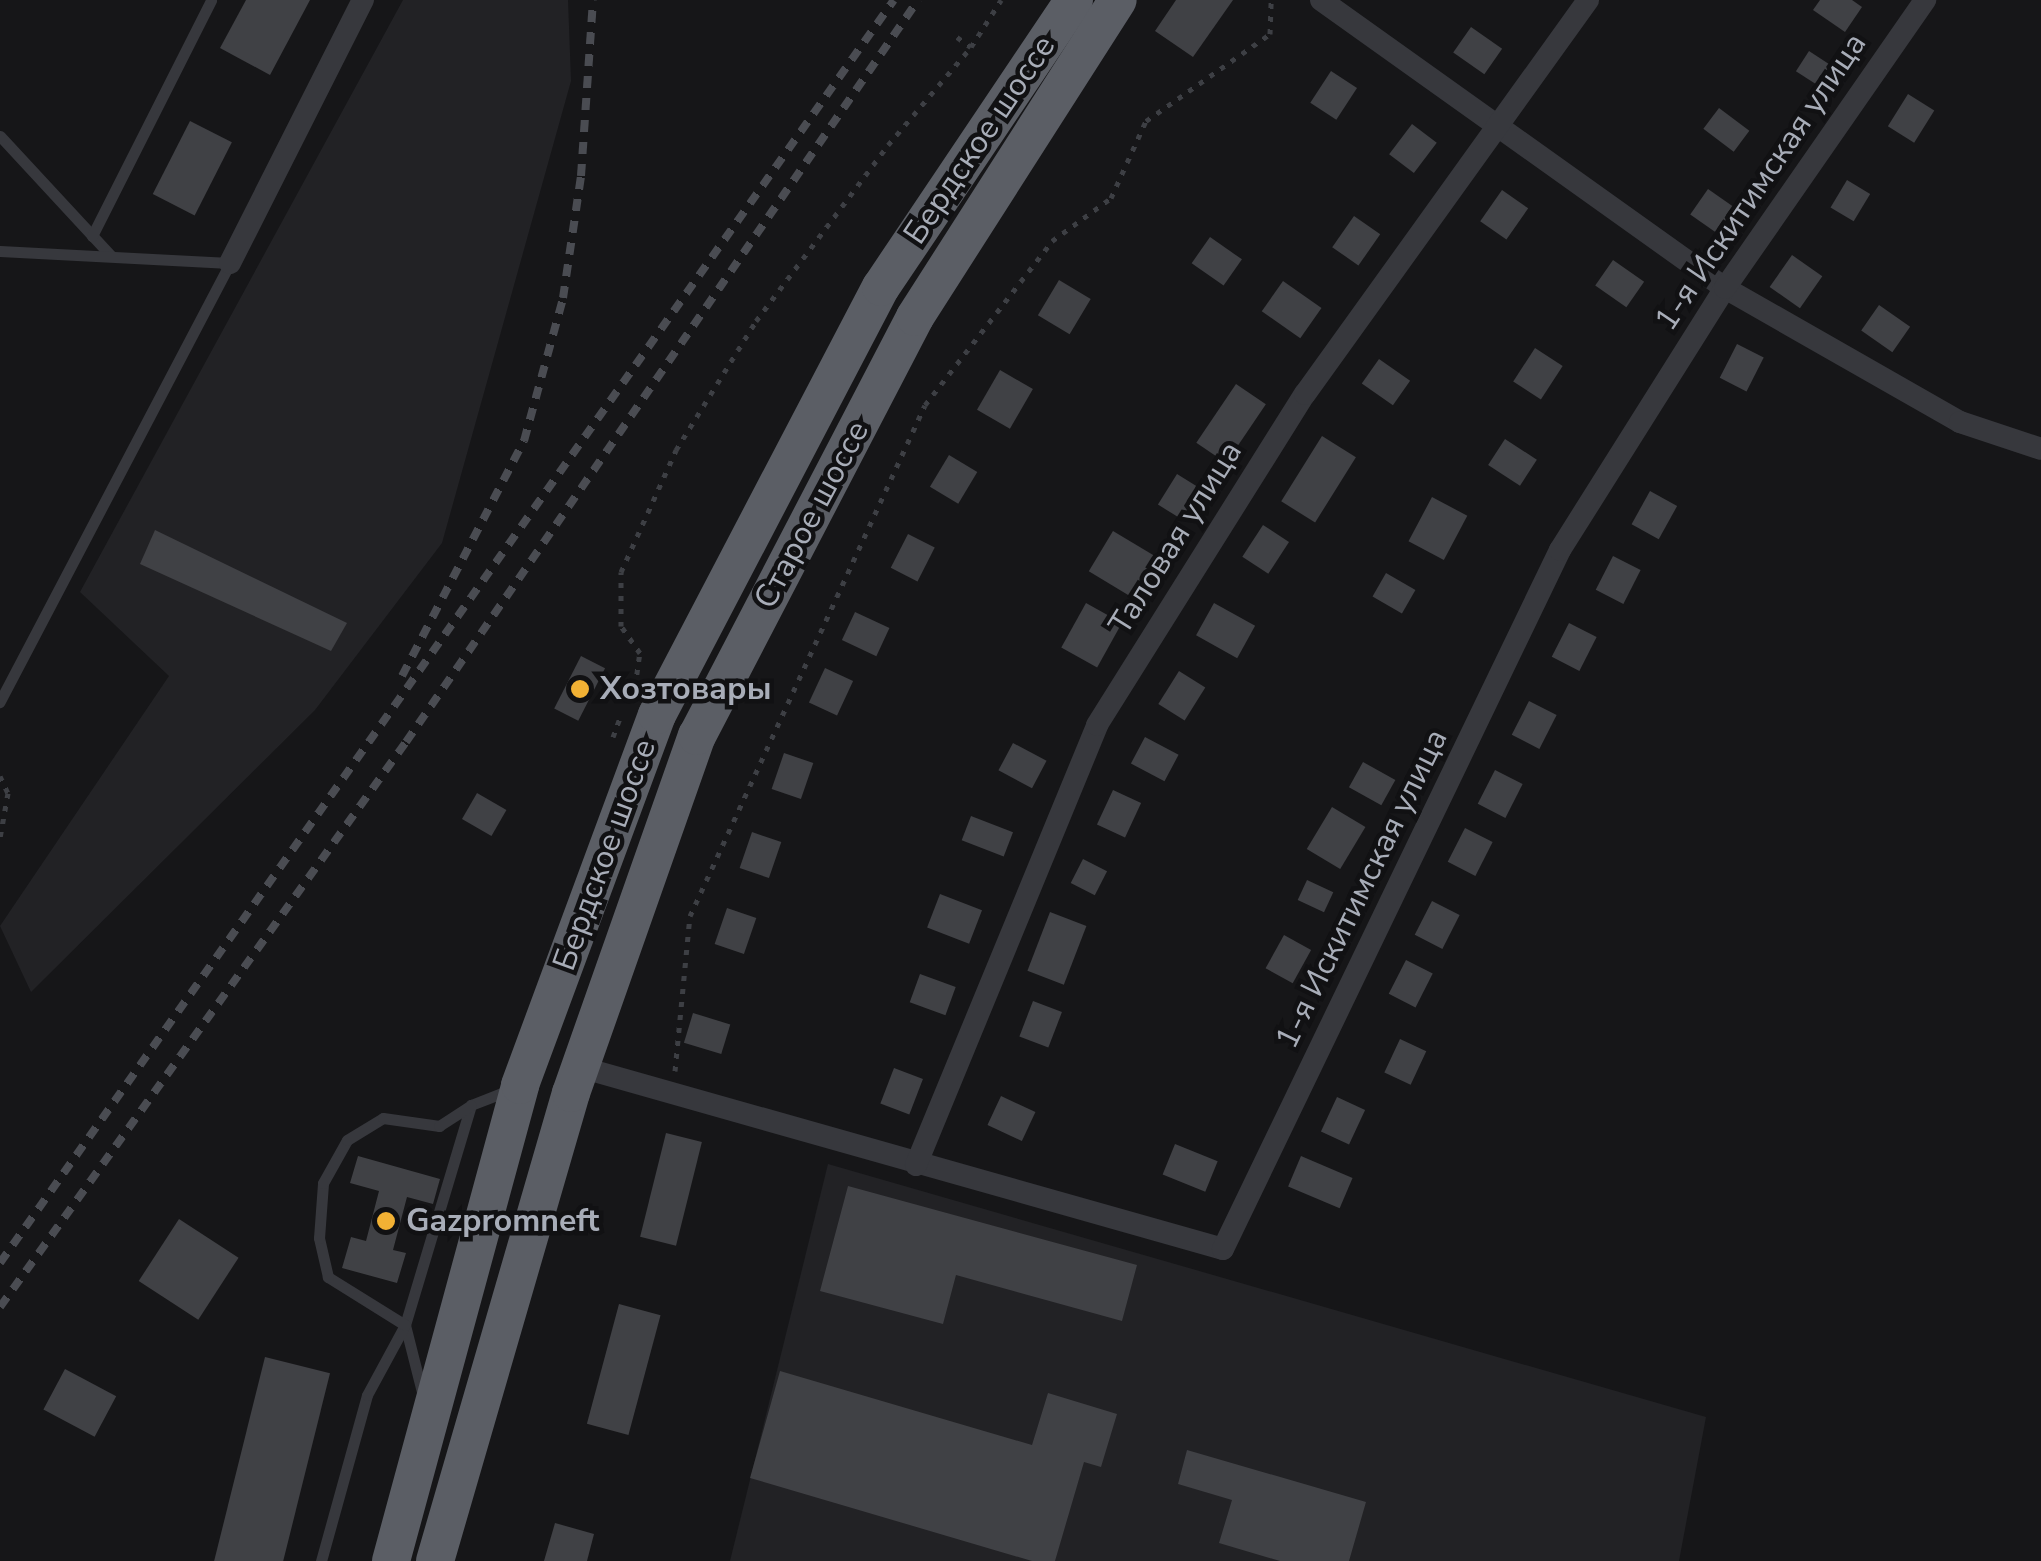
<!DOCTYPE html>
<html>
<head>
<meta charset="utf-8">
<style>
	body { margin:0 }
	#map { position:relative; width:2041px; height:1561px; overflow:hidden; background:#161618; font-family:"Nunito Sans",sans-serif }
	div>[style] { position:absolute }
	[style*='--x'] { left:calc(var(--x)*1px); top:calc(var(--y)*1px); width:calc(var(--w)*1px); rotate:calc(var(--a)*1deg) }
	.built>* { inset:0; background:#222225 }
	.building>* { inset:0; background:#404145; transform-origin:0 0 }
	.path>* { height:5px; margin-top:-2.5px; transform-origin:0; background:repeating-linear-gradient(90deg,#3d3f44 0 5px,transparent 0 13px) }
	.service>* { height:11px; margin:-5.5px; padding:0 5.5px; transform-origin:5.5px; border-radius:5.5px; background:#37383d }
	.minor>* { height:22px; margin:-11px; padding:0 11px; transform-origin:11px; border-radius:11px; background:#37383d }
	.trunk>* { height:38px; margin:-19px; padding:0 19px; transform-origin:19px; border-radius:19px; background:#5b5e65 }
	.rail>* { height:8px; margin-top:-4px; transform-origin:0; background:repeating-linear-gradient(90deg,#4a4c52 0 12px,transparent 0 22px) }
	.dots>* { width:28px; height:28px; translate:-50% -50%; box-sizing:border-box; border:5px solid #111113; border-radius:50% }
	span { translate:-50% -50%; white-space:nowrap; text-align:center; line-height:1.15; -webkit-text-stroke:9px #111113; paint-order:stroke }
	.street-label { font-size:32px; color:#a8adb8 }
	.poi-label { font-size:32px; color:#a8adb8; font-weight:700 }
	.left { translate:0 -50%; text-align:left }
</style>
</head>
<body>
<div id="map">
	<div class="built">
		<i style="clip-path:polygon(403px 0,568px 0,571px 81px,442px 543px,315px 710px,31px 992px,0 926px,169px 676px,80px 592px)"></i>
		<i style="clip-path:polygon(828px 1164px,1706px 1417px,1679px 1561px,730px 1561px)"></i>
	</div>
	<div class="building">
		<i style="clip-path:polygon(246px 0,310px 0,270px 75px,220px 48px)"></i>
		<i style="clip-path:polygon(1176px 0,1233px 0,1193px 57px,1155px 31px)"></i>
		<i style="clip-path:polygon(1820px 0,1852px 0,1862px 7px,1845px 32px,1813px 10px)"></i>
		<i style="left:1471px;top:27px;width:38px;height:31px;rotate:35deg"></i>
		<i style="left:1809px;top:51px;width:31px;height:24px;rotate:33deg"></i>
		<i style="left:1331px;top:71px;width:31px;height:38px;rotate:33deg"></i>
		<i style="left:1908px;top:94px;width:31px;height:38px;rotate:32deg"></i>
		<i style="left:1719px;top:108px;width:38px;height:26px;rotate:37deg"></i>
		<i style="left:190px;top:121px;width:47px;height:82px;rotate:27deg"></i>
		<i style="left:1412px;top:124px;width:31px;height:38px;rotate:37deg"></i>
		<i style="left:1847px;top:180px;width:27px;height:32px;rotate:31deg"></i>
		<i style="left:1708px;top:189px;width:38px;height:31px;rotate:35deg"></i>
		<i style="left:1502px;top:190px;width:32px;height:38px;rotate:35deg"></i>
		<i style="left:1354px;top:216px;width:32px;height:38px;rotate:35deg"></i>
		<i style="left:1210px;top:237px;width:39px;height:32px;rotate:35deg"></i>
		<i style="left:1792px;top:255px;width:37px;height:39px;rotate:35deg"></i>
		<i style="left:1613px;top:260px;width:38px;height:31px;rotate:35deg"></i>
		<i style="left:1059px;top:280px;width:37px;height:41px;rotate:31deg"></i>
		<i style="left:1283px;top:281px;width:47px;height:37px;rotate:35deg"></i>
		<i style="left:1879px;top:305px;width:38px;height:31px;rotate:35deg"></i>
		<i style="left:1737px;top:344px;width:30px;height:38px;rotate:27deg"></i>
		<i style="left:1535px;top:348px;width:33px;height:40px;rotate:33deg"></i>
		<i style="left:1379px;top:359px;width:38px;height:30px;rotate:35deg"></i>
		<i style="left:1000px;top:370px;width:38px;height:46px;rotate:30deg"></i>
		<i style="left:1236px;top:384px;width:36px;height:71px;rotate:34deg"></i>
		<i style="left:1322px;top:436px;width:40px;height:77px;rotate:32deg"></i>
		<i style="left:1505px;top:439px;width:38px;height:31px;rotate:33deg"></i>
		<i style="left:949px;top:455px;width:33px;height:37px;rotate:31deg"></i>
		<i style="left:1177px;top:474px;width:28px;height:36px;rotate:32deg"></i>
		<i style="left:1650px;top:491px;width:31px;height:38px;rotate:29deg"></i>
		<i style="left:1432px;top:497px;width:40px;height:50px;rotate:28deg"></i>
		<i style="left:1263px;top:525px;width:31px;height:38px;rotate:33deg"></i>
		<i style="clip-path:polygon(155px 530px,347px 623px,331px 651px,140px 564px)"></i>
		<i style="left:1113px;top:531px;width:58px;height:47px;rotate:31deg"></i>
		<i style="left:908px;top:534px;width:30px;height:38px;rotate:27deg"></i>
		<i style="left:1613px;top:556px;width:31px;height:38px;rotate:27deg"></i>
		<i style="left:1386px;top:573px;width:34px;height:27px;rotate:30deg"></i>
		<i style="left:1086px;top:603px;width:41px;height:51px;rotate:29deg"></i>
		<i style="left:1214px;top:603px;width:47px;height:37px;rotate:29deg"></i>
		<i style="left:855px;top:612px;width:38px;height:31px;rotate:25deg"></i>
		<i style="left:1569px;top:623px;width:31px;height:38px;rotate:27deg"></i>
		<i style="left:581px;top:656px;width:27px;height:59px;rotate:27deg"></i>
		<i style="left:825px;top:668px;width:31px;height:38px;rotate:25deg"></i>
		<i style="left:1179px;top:671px;width:31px;height:39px;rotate:32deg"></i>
		<i style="left:1529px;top:701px;width:31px;height:38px;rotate:27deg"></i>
		<i style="left:1145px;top:737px;width:38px;height:30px;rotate:28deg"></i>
		<i style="left:1013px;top:743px;width:38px;height:31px;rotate:28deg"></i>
		<i style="left:784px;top:753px;width:31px;height:38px;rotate:19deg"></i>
		<i style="left:1363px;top:762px;width:37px;height:29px;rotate:29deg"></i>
		<i style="left:1495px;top:770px;width:31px;height:38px;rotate:27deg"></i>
		<i style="left:1113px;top:790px;width:31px;height:38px;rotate:25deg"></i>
		<i style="left:477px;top:793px;width:34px;height:30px;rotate:30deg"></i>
		<i style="left:1332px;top:807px;width:39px;height:49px;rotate:31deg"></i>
		<i style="left:971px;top:816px;width:45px;height:26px;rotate:21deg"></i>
		<i style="left:1465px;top:828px;width:31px;height:38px;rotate:27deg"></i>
		<i style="left:752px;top:832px;width:31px;height:38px;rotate:19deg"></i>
		<i style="left:1083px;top:859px;width:27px;height:27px;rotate:27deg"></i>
		<i style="left:1307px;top:880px;width:29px;height:22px;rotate:25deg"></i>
		<i style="left:940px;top:894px;width:45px;height:36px;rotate:21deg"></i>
		<i style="left:1432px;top:901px;width:31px;height:38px;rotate:27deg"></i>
		<i style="left:727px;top:908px;width:31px;height:38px;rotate:19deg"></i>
		<i style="left:1050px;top:912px;width:39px;height:63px;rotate:21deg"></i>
		<i style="left:1284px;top:935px;width:31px;height:38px;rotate:29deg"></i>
		<i style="left:1406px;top:960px;width:30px;height:38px;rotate:27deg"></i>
		<i style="left:920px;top:974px;width:38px;height:30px;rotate:20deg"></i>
		<i style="left:1033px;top:1001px;width:31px;height:38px;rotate:21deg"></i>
		<i style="left:693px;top:1013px;width:39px;height:31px;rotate:17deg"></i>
		<i style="left:1400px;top:1039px;width:29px;height:37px;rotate:25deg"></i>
		<i style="left:894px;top:1068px;width:31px;height:38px;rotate:21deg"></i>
		<i style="left:1001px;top:1096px;width:38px;height:32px;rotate:25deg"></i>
		<i style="left:1337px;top:1097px;width:31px;height:38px;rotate:25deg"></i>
		<i style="left:666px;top:1133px;width:37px;height:107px;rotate:14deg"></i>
		<i style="left:1175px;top:1144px;width:46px;height:33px;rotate:22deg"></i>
		<i style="clip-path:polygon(358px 1156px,440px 1179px,433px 1204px,407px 1197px,393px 1250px,406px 1253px,397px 1283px,342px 1268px,351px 1237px,366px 1241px,379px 1191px,350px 1183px)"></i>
		<i style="left:1301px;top:1156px;width:56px;height:33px;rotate:23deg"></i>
		<i style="clip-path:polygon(848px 1186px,1137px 1265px,1122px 1321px,956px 1275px,943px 1324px,820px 1291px)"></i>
		<i style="left:179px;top:1219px;width:71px;height:74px;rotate:33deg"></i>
		<i style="left:619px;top:1304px;width:43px;height:124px;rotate:15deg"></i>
		<i style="left:265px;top:1357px;width:67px;height:211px;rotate:14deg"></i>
		<i style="left:65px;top:1369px;width:58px;height:46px;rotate:28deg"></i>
		<i style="clip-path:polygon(780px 1371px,1032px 1445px,1048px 1393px,1117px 1414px,1101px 1467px,1084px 1462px,1055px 1561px,1032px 1561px,750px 1478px)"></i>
		<i style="clip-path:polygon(1187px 1450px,1366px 1502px,1349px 1561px,1280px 1561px,1219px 1543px,1232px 1500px,1178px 1484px)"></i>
		<i style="clip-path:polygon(555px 1523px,594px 1534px,587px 1561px,544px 1561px)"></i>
	</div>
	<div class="path">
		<i style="--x:957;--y:37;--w:17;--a:36"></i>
		<i style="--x:971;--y:47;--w:56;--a:-57.4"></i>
		<i style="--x:635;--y:687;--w:34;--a:-82"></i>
		<i style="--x:640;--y:653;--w:33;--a:-125"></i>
		<i style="--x:621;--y:626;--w:54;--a:-90"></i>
		<i style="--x:621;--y:572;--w:134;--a:-65.7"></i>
		<i style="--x:676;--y:450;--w:152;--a:-58.2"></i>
		<i style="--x:756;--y:321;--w:220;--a:-53.1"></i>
		<i style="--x:888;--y:145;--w:128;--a:-49.7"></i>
		<i style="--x:613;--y:737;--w:23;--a:-70"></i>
		<i style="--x:0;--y:776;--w:19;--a:65"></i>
		<i style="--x:8;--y:793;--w:46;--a:100.1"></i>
		<i style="--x:675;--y:1071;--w:156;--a:-84.5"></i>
		<i style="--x:690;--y:916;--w:562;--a:-65.3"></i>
		<i style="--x:925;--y:405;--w:207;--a:-52.2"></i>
		<i style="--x:1052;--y:241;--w:73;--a:-36.1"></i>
		<i style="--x:1111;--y:198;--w:85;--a:-65.6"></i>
		<i style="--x:1146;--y:121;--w:151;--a:-35.1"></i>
		<i style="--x:1270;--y:34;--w:34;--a:-88"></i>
	</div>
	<div class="service">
		<i style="--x:0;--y:136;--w:163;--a:47.2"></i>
		<i style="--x:92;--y:236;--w:264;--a:-63.2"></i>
		<i style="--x:0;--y:251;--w:230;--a:3"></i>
		<i style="--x:230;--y:263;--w:496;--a:117.7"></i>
		<i style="--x:423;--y:1396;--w:73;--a:-104.2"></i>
		<i style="--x:405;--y:1325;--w:230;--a:-73.3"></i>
		<i style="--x:471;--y:1105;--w:44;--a:-21.3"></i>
		<i style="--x:321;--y:1561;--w:172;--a:-74.5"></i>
		<i style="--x:367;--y:1395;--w:80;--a:-61.5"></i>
		<i style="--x:405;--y:1325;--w:91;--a:-148.1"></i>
		<i style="--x:328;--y:1277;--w:40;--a:-103"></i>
		<i style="--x:319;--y:1238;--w:55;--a:-85.8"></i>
		<i style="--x:323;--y:1183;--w:49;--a:-60.8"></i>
		<i style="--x:347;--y:1140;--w:42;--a:-31.4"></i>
		<i style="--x:383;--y:1118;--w:57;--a:8.1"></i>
		<i style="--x:439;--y:1126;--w:38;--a:-33"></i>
	</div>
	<div class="minor">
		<i style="--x:1321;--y:0;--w:496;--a:35.5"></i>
		<i style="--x:1725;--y:288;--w:271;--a:29.7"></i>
		<i style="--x:1960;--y:422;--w:85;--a:18.4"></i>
		<i style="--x:230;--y:263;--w:295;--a:-63.2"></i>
		<i style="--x:580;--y:1067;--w:668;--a:15.8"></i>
		<i style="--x:1223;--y:1249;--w:776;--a:-64.26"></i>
		<i style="--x:1560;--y:550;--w:310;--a:-57.8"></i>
		<i style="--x:1725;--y:288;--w:351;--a:-55.2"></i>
		<i style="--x:916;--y:1165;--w:476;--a:-67.6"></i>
		<i style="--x:1097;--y:725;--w:391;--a:-57.9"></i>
		<i style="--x:1305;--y:394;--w:485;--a:-54.3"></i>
	</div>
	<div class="trunk">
		<i style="--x:391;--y:1561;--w:493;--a:-74.8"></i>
		<i style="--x:520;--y:1085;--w:395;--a:-69.7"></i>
		<i style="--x:657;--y:715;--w:483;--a:-62.4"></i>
		<i style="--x:881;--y:287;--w:346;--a:-56.1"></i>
		<i style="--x:435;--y:1561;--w:487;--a:-73.8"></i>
		<i style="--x:571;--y:1093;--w:379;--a:-70.6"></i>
		<i style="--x:697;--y:736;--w:472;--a:-62.5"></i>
		<i style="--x:915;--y:317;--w:376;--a:-57.4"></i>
	</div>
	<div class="rail">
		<i style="--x:402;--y:676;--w:265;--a:-62.6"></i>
		<i style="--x:524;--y:441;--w:148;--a:-74.7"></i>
		<i style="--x:563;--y:298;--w:123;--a:-81.6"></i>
		<i style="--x:581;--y:176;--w:176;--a:-86.1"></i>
		<i style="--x:0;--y:1263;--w:1547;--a:-54.71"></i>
		<i style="--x:0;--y:1307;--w:696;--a:-54.3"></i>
		<i style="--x:406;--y:742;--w:902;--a:-55.39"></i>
	</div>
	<div class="dots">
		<i style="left:580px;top:689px;background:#f2b134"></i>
		<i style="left:386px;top:1221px;background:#f2b134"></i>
	</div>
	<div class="street-label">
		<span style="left:980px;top:140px;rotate:-56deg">Бердское шоссе</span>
		<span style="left:1761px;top:182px;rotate:-56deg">1-я Искитимская улица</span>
		<span style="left:812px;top:515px;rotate:-62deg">Старое шоссе</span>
		<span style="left:1176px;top:538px;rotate:-58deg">Таловая улица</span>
		<span style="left:605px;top:855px;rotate:-70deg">Бердское шоссе</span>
		<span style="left:1362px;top:889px;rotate:-64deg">1-я Искитимская улица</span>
	</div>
	<div class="poi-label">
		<span class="left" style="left:600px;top:689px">Хозтовары</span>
		<span class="left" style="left:406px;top:1221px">Gazpromneft</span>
	</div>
</div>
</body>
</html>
